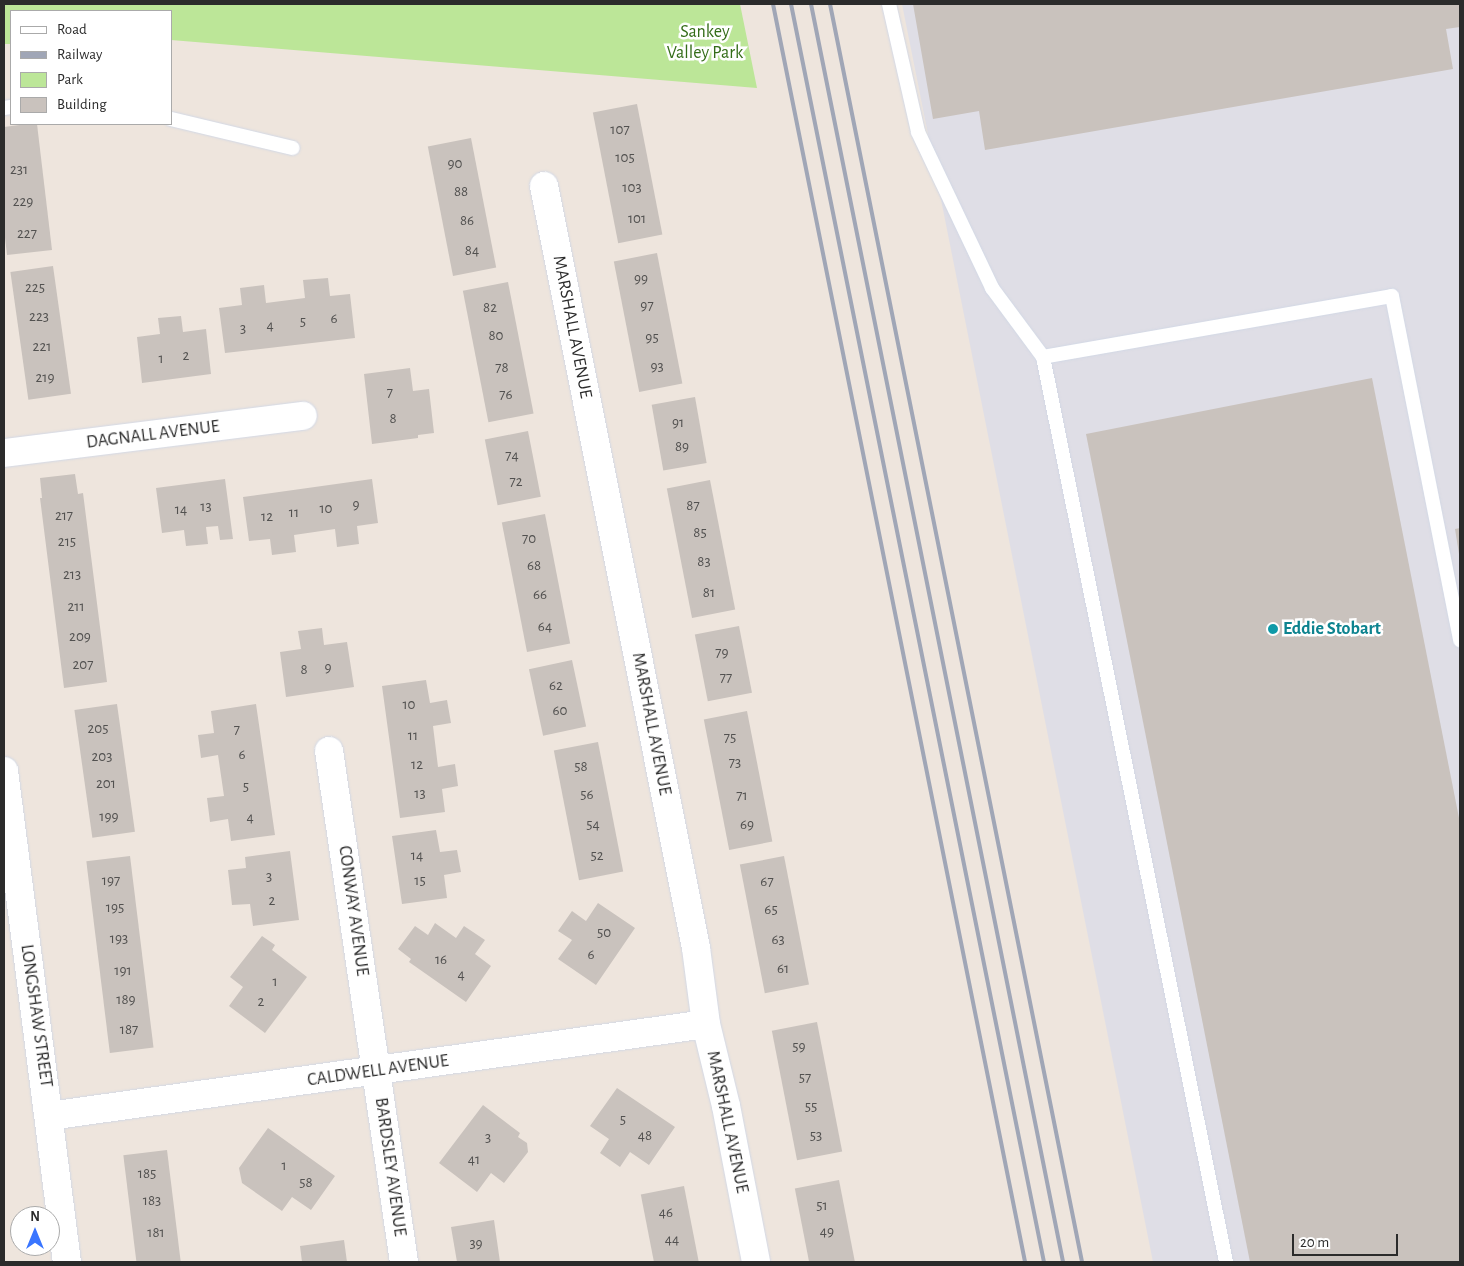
<!DOCTYPE html>
<html>
<head>
<meta charset="utf-8">
<style>
	body { margin:0 }
	#map { position:relative; width:1464px; height:1266px; overflow:hidden; background:#eee5dd; font-family:"Alegreya Sans",sans-serif }
	div>[style] { position:absolute }
	[style*='--x'] { left:calc(var(--x)*1px); top:calc(var(--y)*1px); width:calc(var(--w)*1px); rotate:calc(var(--a)*1deg) }
	.industrial>* { inset:0; background:#dfdee6 }
	.green>* { inset:0; background:#bce698 }
	.building>* { inset:0; background:#c9c2bd; transform-origin:0 0 }
	.roads { filter:drop-shadow(0 0 1px #d2d8e5) drop-shadow(0 0 1px #d2d8e5) }
	.service>* { height:14px; margin:-7px; padding:0 7px; transform-origin:7px; border-radius:7px; background:#fff }
	.minor>* { height:28px; margin:-14px; padding:0 14px; transform-origin:14px; border-radius:14px; background:#fff }
	.rail>* { height:4px; margin:-2px; padding:0 2px; transform-origin:2px; border-radius:2px; background:#a0a6b6 }
	.dots>* { width:14px; height:14px; translate:-50% -50%; box-sizing:border-box; border:2px solid #fff; border-radius:50% }
	span { translate:-50% -50%; white-space:nowrap; text-align:center; line-height:1.15; -webkit-text-stroke:5px #fff; paint-order:stroke }
	.number-label { font-size:15px; color:#525150 }
	.number-label span { -webkit-text-stroke-width:0 }
	.park-label { font-size:18px; color:#336c18 }
	.street-label { font-size:18px; color:#2b2b2b }
	.culture-label { font-size:18px; color:#0d838f; font-weight:700 }
	.left { translate:0 -50%; text-align:left }
	.frame { position:absolute; inset:0; border:5px solid #2b2b2b; pointer-events:none }
	.legend { position:absolute; left:10px; top:10px; width:162px; height:115px; box-sizing:border-box; background:#fff; border:1px solid #aaa; margin:0; padding:6px 9px; list-style:none; font-size:15px; color:#2b2b2b }
	.legend li { display:flex; align-items:center; gap:10px; height:25px }
	.legend b { width:25px; border:1px solid #aaa }
	.north { position:absolute; left:10px; top:1206px; width:50px; height:50px; box-sizing:border-box; background:#fff; border:1px solid #aaa; border-radius:50%; rotate:0deg; font-size:14px; font-weight:700; line-height:20px; text-align:center; color:#2b2b2b }
	.north::after { content:''; display:block; margin:auto; width:18px; height:22px; background:#3975ff; clip-path:polygon(50% 0,100% 100%,50% 72%,0 100%) }
	.scale { position:absolute; left:1292px; top:1234px; width:106px; height:22px; box-sizing:border-box; border:2px solid #2b2b2b; border-top:0; padding-left:6px; font-size:15px; line-height:18px; white-space:nowrap; color:#2b2b2b; -webkit-text-stroke:4px #fff; paint-order:stroke }
</style>
</head>
<body>
<div id="map">
	<div class="industrial">
		<i style="clip-path:polygon(902px 4px,1460px 4px,1460px 1262px,1153px 1262px)"></i>
	</div>
	<div class="green">
		<i style="clip-path:polygon(4px 4px,740px 4px,757px 88px,171px 40px,171px 11px,11px 11px,11px 44px,4px 44px)"></i>
	</div>
	<div class="building">
		<i style="clip-path:polygon(913px 4px,1460px 4px,1460px 27px,1446px 29px,1453px 69px,985px 150px,979px 111px,933px 119px)"></i>
		<i style="left:637px;top:104px;width:133px;height:45px;rotate:79deg"></i>
		<i style="clip-path:polygon(27px 124px,37px 124px,52px 250px,7px 255px,4px 229px,4px 127px)"></i>
		<i style="left:471px;top:138px;width:132px;height:44px;rotate:79deg"></i>
		<i style="left:657px;top:253px;width:133px;height:44px;rotate:79deg"></i>
		<i style="left:53px;top:266px;width:129px;height:43px;rotate:82deg"></i>
		<i style="clip-path:polygon(328px 278px,330px 296px,350px 294px,355px 338px,225px 353px,219px 308px,242px 305px,240px 288px,264px 285px,266px 303px,305px 298px,303px 280px)"></i>
		<i style="left:508px;top:282px;width:134px;height:46px;rotate:79deg"></i>
		<i style="clip-path:polygon(181px 316px,183px 332px,206px 329px,211px 374px,142px 383px,137px 337px,160px 334px,158px 318px)"></i>
		<i style="clip-path:polygon(410px 368px,413px 391px,429px 389px,434px 433px,418px 435px,418px 438px,372px 444px,364px 374px)"></i>
		<i style="clip-path:polygon(1372px 378px,1460px 823px,1460px 1262px,1250px 1262px,1086px 434px)"></i>
		<i style="left:695px;top:397px;width:67px;height:44px;rotate:80deg"></i>
		<i style="left:528px;top:431px;width:67px;height:44px;rotate:79deg"></i>
		<i style="clip-path:polygon(75px 474px,78px 494px,83px 493px,107px 682px,64px 688px,40px 498px,42px 498px,40px 478px)"></i>
		<i style="clip-path:polygon(225px 479px,233px 539px,220px 540px,218px 526px,206px 527px,208px 544px,186px 546px,184px 530px,162px 533px,156px 488px)"></i>
		<i style="clip-path:polygon(372px 479px,378px 523px,357px 526px,359px 544px,337px 547px,335px 529px,294px 535px,296px 552px,272px 555px,270px 539px,249px 541px,243px 497px)"></i>
		<i style="left:710px;top:480px;width:132px;height:44px;rotate:79deg"></i>
		<i style="left:545px;top:514px;width:132px;height:44px;rotate:79deg"></i>
		<i style="clip-path:polygon(1460px 528px,1460px 554px,1459px 554px,1455px 529px)"></i>
		<i style="left:739px;top:626px;width:68px;height:45px;rotate:79deg"></i>
		<i style="clip-path:polygon(322px 628px,324px 645px,347px 642px,354px 687px,286px 697px,280px 652px,301px 649px,298px 631px)"></i>
		<i style="left:572px;top:660px;width:68px;height:44px;rotate:78deg"></i>
		<i style="clip-path:polygon(426px 680px,430px 703px,447px 700px,451px 723px,433px 726px,438px 767px,455px 764px,458px 786px,442px 789px,445px 812px,400px 818px,382px 686px)"></i>
		<i style="left:117px;top:704px;width:129px;height:43px;rotate:82deg"></i>
		<i style="clip-path:polygon(256px 704px,275px 835px,231px 841px,228px 819px,210px 822px,207px 798px,224px 796px,218px 755px,201px 758px,198px 735px,214px 733px,211px 711px)"></i>
		<i style="left:747px;top:711px;width:133px;height:44px;rotate:79deg"></i>
		<i style="left:598px;top:742px;width:132px;height:45px;rotate:79deg"></i>
		<i style="clip-path:polygon(436px 830px,440px 852px,457px 850px,461px 872px,444px 875px,447px 898px,402px 904px,392px 836px)"></i>
		<i style="clip-path:polygon(290px 851px,299px 920px,253px 926px,250px 904px,232px 905px,228px 870px,246px 868px,245px 857px)"></i>
		<i style="left:130px;top:856px;width:193px;height:44px;rotate:83deg"></i>
		<i style="left:784px;top:856px;width:131px;height:45px;rotate:79deg"></i>
		<i style="clip-path:polygon(598px 903px,635px 928px,596px 985px,558px 959px,572px 940px,558px 931px,572px 911px,586px 921px)"></i>
		<i style="clip-path:polygon(435px 923px,456px 938px,464px 926px,485px 940px,475px 954px,491px 966px,466px 1002px,409px 962px,411px 959px,398px 949px,415px 926px,428px 935px)"></i>
		<i style="clip-path:polygon(262px 936px,275px 945px,272px 950px,307px 977px,265px 1033px,229px 1006px,243px 987px,230px 977px)"></i>
		<i style="left:817px;top:1022px;width:132px;height:46px;rotate:79deg"></i>
		<i style="clip-path:polygon(617px 1088px,675px 1127px,649px 1165px,630px 1152px,620px 1167px,600px 1153px,609px 1139px,590px 1126px)"></i>
		<i style="clip-path:polygon(483px 1105px,520px 1133px,518px 1137px,527px 1143px,528px 1152px,504px 1183px,491px 1173px,477px 1192px,439px 1163px)"></i>
		<i style="clip-path:polygon(268px 1128px,335px 1176px,311px 1210px,292px 1197px,282px 1211px,242px 1183px,239px 1168px)"></i>
		<i style="left:167px;top:1150px;width:113px;height:44px;rotate:83deg"></i>
		<i style="left:839px;top:1180px;width:84px;height:45px;rotate:79deg"></i>
		<i style="left:684px;top:1186px;width:77px;height:44px;rotate:79deg"></i>
		<i style="clip-path:polygon(494px 1220px,500px 1262px,457px 1262px,451px 1227px)"></i>
		<i style="clip-path:polygon(344px 1240px,347px 1262px,302px 1262px,300px 1246px)"></i>
	</div>
	<div class="roads">
		<div class="service">
			<i style="--x:889;--y:4;--w:131;--a:77.2"></i>
			<i style="--x:918;--y:132;--w:173;--a:64.6"></i>
			<i style="--x:992;--y:288;--w:86;--a:53.5"></i>
			<i style="--x:4;--y:108;--w:7;--a:-8"></i>
			<i style="--x:171;--y:119;--w:125;--a:13.4"></i>
			<i style="--x:1226;--y:1262;--w:923;--a:-101.43"></i>
			<i style="--x:1043;--y:357;--w:354;--a:-9.9"></i>
			<i style="--x:1392;--y:296;--w:351;--a:78.8"></i>
		</div>
		<div class="minor">
			<i style="--x:544;--y:186;--w:777;--a:78.72"></i>
			<i style="--x:696;--y:948;--w:77;--a:82.5"></i>
			<i style="--x:706;--y:1024;--w:84;--a:76.3"></i>
			<i style="--x:726;--y:1106;--w:159;--a:79.1"></i>
			<i style="--x:4;--y:453;--w:301;--a:-7.1"></i>
			<i style="--x:329;--y:751;--w:516;--a:81.65"></i>
			<i style="--x:4;--y:771;--w:495;--a:82.7"></i>
			<i style="--x:49;--y:1116;--w:663;--a:-7.97"></i>
		</div>
	</div>
	<div class="rail">
		<i style="--x:773;--y:4;--w:1283;--a:78.67"></i>
		<i style="--x:791;--y:4;--w:1283;--a:78.63"></i>
		<i style="--x:811;--y:4;--w:1283;--a:78.67"></i>
		<i style="--x:830;--y:4;--w:1283;--a:78.67"></i>
	</div>
	<div class="dots">
		<i style="left:1273px;top:629px;background:#0f9aa8"></i>
	</div>
	<div class="number-label">
		<span style="left:620px;top:130px">107</span>
		<span style="left:625px;top:158px">105</span>
		<span style="left:455px;top:164px">90</span>
		<span style="left:19px;top:170px">231</span>
		<span style="left:632px;top:188px">103</span>
		<span style="left:461px;top:192px">88</span>
		<span style="left:23px;top:202px">229</span>
		<span style="left:637px;top:219px">101</span>
		<span style="left:467px;top:221px">86</span>
		<span style="left:27px;top:234px">227</span>
		<span style="left:472px;top:251px">84</span>
		<span style="left:641px;top:279px">99</span>
		<span style="left:35px;top:288px">225</span>
		<span style="left:647px;top:306px">97</span>
		<span style="left:490px;top:308px">82</span>
		<span style="left:39px;top:317px">223</span>
		<span style="left:334px;top:319px">6</span>
		<span style="left:303px;top:322px">5</span>
		<span style="left:270px;top:326px">4</span>
		<span style="left:243px;top:329px">3</span>
		<span style="left:496px;top:336px">80</span>
		<span style="left:652px;top:338px">95</span>
		<span style="left:42px;top:347px">221</span>
		<span style="left:186px;top:356px">2</span>
		<span style="left:161px;top:359px">1</span>
		<span style="left:657px;top:367px">93</span>
		<span style="left:502px;top:368px">78</span>
		<span style="left:45px;top:378px">219</span>
		<span style="left:390px;top:393px">7</span>
		<span style="left:506px;top:395px">76</span>
		<span style="left:393px;top:419px">8</span>
		<span style="left:678px;top:423px">91</span>
		<span style="left:682px;top:447px">89</span>
		<span style="left:512px;top:456px">74</span>
		<span style="left:516px;top:482px">72</span>
		<span style="left:356px;top:505px">9</span>
		<span style="left:693px;top:506px">87</span>
		<span style="left:206px;top:507px">13</span>
		<span style="left:326px;top:509px">10</span>
		<span style="left:181px;top:510px">14</span>
		<span style="left:294px;top:513px">11</span>
		<span style="left:64px;top:516px">217</span>
		<span style="left:267px;top:517px">12</span>
		<span style="left:700px;top:533px">85</span>
		<span style="left:529px;top:539px">70</span>
		<span style="left:67px;top:542px">215</span>
		<span style="left:704px;top:562px">83</span>
		<span style="left:534px;top:566px">68</span>
		<span style="left:72px;top:575px">213</span>
		<span style="left:709px;top:593px">81</span>
		<span style="left:540px;top:595px">66</span>
		<span style="left:76px;top:607px">211</span>
		<span style="left:545px;top:627px">64</span>
		<span style="left:80px;top:637px">209</span>
		<span style="left:722px;top:653px">79</span>
		<span style="left:83px;top:665px">207</span>
		<span style="left:328px;top:668px">9</span>
		<span style="left:304px;top:670px">8</span>
		<span style="left:726px;top:678px">77</span>
		<span style="left:556px;top:686px">62</span>
		<span style="left:409px;top:705px">10</span>
		<span style="left:560px;top:711px">60</span>
		<span style="left:98px;top:729px">205</span>
		<span style="left:237px;top:730px">7</span>
		<span style="left:413px;top:736px">11</span>
		<span style="left:730px;top:738px">75</span>
		<span style="left:242px;top:755px">6</span>
		<span style="left:102px;top:757px">203</span>
		<span style="left:735px;top:763px">73</span>
		<span style="left:417px;top:765px">12</span>
		<span style="left:581px;top:767px">58</span>
		<span style="left:106px;top:784px">201</span>
		<span style="left:246px;top:787px">5</span>
		<span style="left:420px;top:794px">13</span>
		<span style="left:587px;top:795px">56</span>
		<span style="left:742px;top:796px">71</span>
		<span style="left:109px;top:817px">199</span>
		<span style="left:250px;top:818px">4</span>
		<span style="left:593px;top:825px">54</span>
		<span style="left:747px;top:825px">69</span>
		<span style="left:417px;top:856px">14</span>
		<span style="left:597px;top:856px">52</span>
		<span style="left:269px;top:877px">3</span>
		<span style="left:111px;top:881px">197</span>
		<span style="left:420px;top:881px">15</span>
		<span style="left:767px;top:882px">67</span>
		<span style="left:272px;top:901px">2</span>
		<span style="left:115px;top:908px">195</span>
		<span style="left:771px;top:910px">65</span>
		<span style="left:604px;top:933px">50</span>
		<span style="left:119px;top:939px">193</span>
		<span style="left:778px;top:940px">63</span>
		<span style="left:591px;top:955px">6</span>
		<span style="left:441px;top:960px">16</span>
		<span style="left:783px;top:969px">61</span>
		<span style="left:123px;top:971px">191</span>
		<span style="left:461px;top:975px">4</span>
		<span style="left:275px;top:982px">1</span>
		<span style="left:126px;top:1000px">189</span>
		<span style="left:261px;top:1002px">2</span>
		<span style="left:129px;top:1030px">187</span>
		<span style="left:799px;top:1047px">59</span>
		<span style="left:805px;top:1078px">57</span>
		<span style="left:811px;top:1107px">55</span>
		<span style="left:623px;top:1120px">5</span>
		<span style="left:645px;top:1136px">48</span>
		<span style="left:816px;top:1136px">53</span>
		<span style="left:488px;top:1138px">3</span>
		<span style="left:474px;top:1160px">41</span>
		<span style="left:284px;top:1166px">1</span>
		<span style="left:147px;top:1174px">185</span>
		<span style="left:306px;top:1183px">58</span>
		<span style="left:152px;top:1201px">183</span>
		<span style="left:822px;top:1206px">51</span>
		<span style="left:666px;top:1213px">46</span>
		<span style="left:827px;top:1232px">49</span>
		<span style="left:156px;top:1233px">181</span>
		<span style="left:672px;top:1240px">44</span>
		<span style="left:476px;top:1244px">39</span>
	</div>
	<div class="park-label">
		<span style="left:705px;top:43px">Sankey<br>Valley Park</span>
	</div>
	<div class="street-label">
		<span style="left:572px;top:327px;rotate:79deg">MARSHALL AVENUE</span>
		<span style="left:153px;top:435px;rotate:-7deg">DAGNALL AVENUE</span>
		<span style="left:651px;top:724px;rotate:79deg">MARSHALL AVENUE</span>
		<span style="left:353px;top:911px;rotate:82deg">CONWAY AVENUE</span>
		<span style="left:36px;top:1016px;rotate:82deg">LONGSHAW STREET</span>
		<span style="left:378px;top:1071px;rotate:-8deg">CALDWELL AVENUE</span>
		<span style="left:727px;top:1122px;rotate:78deg">MARSHALL AVENUE</span>
		<span style="left:390px;top:1167px;rotate:82deg">BARDSLEY AVENUE</span>
	</div>
	<div class="culture-label">
		<span class="left" style="left:1283px;top:629px">Eddie Stobart</span>
	</div>
	<div class="frame"></div>
	<ul class="legend">
	<li><b style="height:6px;background:#fff"></b>Road</li>
	<li><b style="height:6px;background:#a0a6b6"></b>Railway</li>
	<li><b style="height:14px;background:#bce698"></b>Park</li>
	<li><b style="height:14px;background:#c9c2bd"></b>Building</li>
	</ul>
	<div class="north">N</div>
	<div class="scale">20 m</div>
</div>
</body>
</html>
